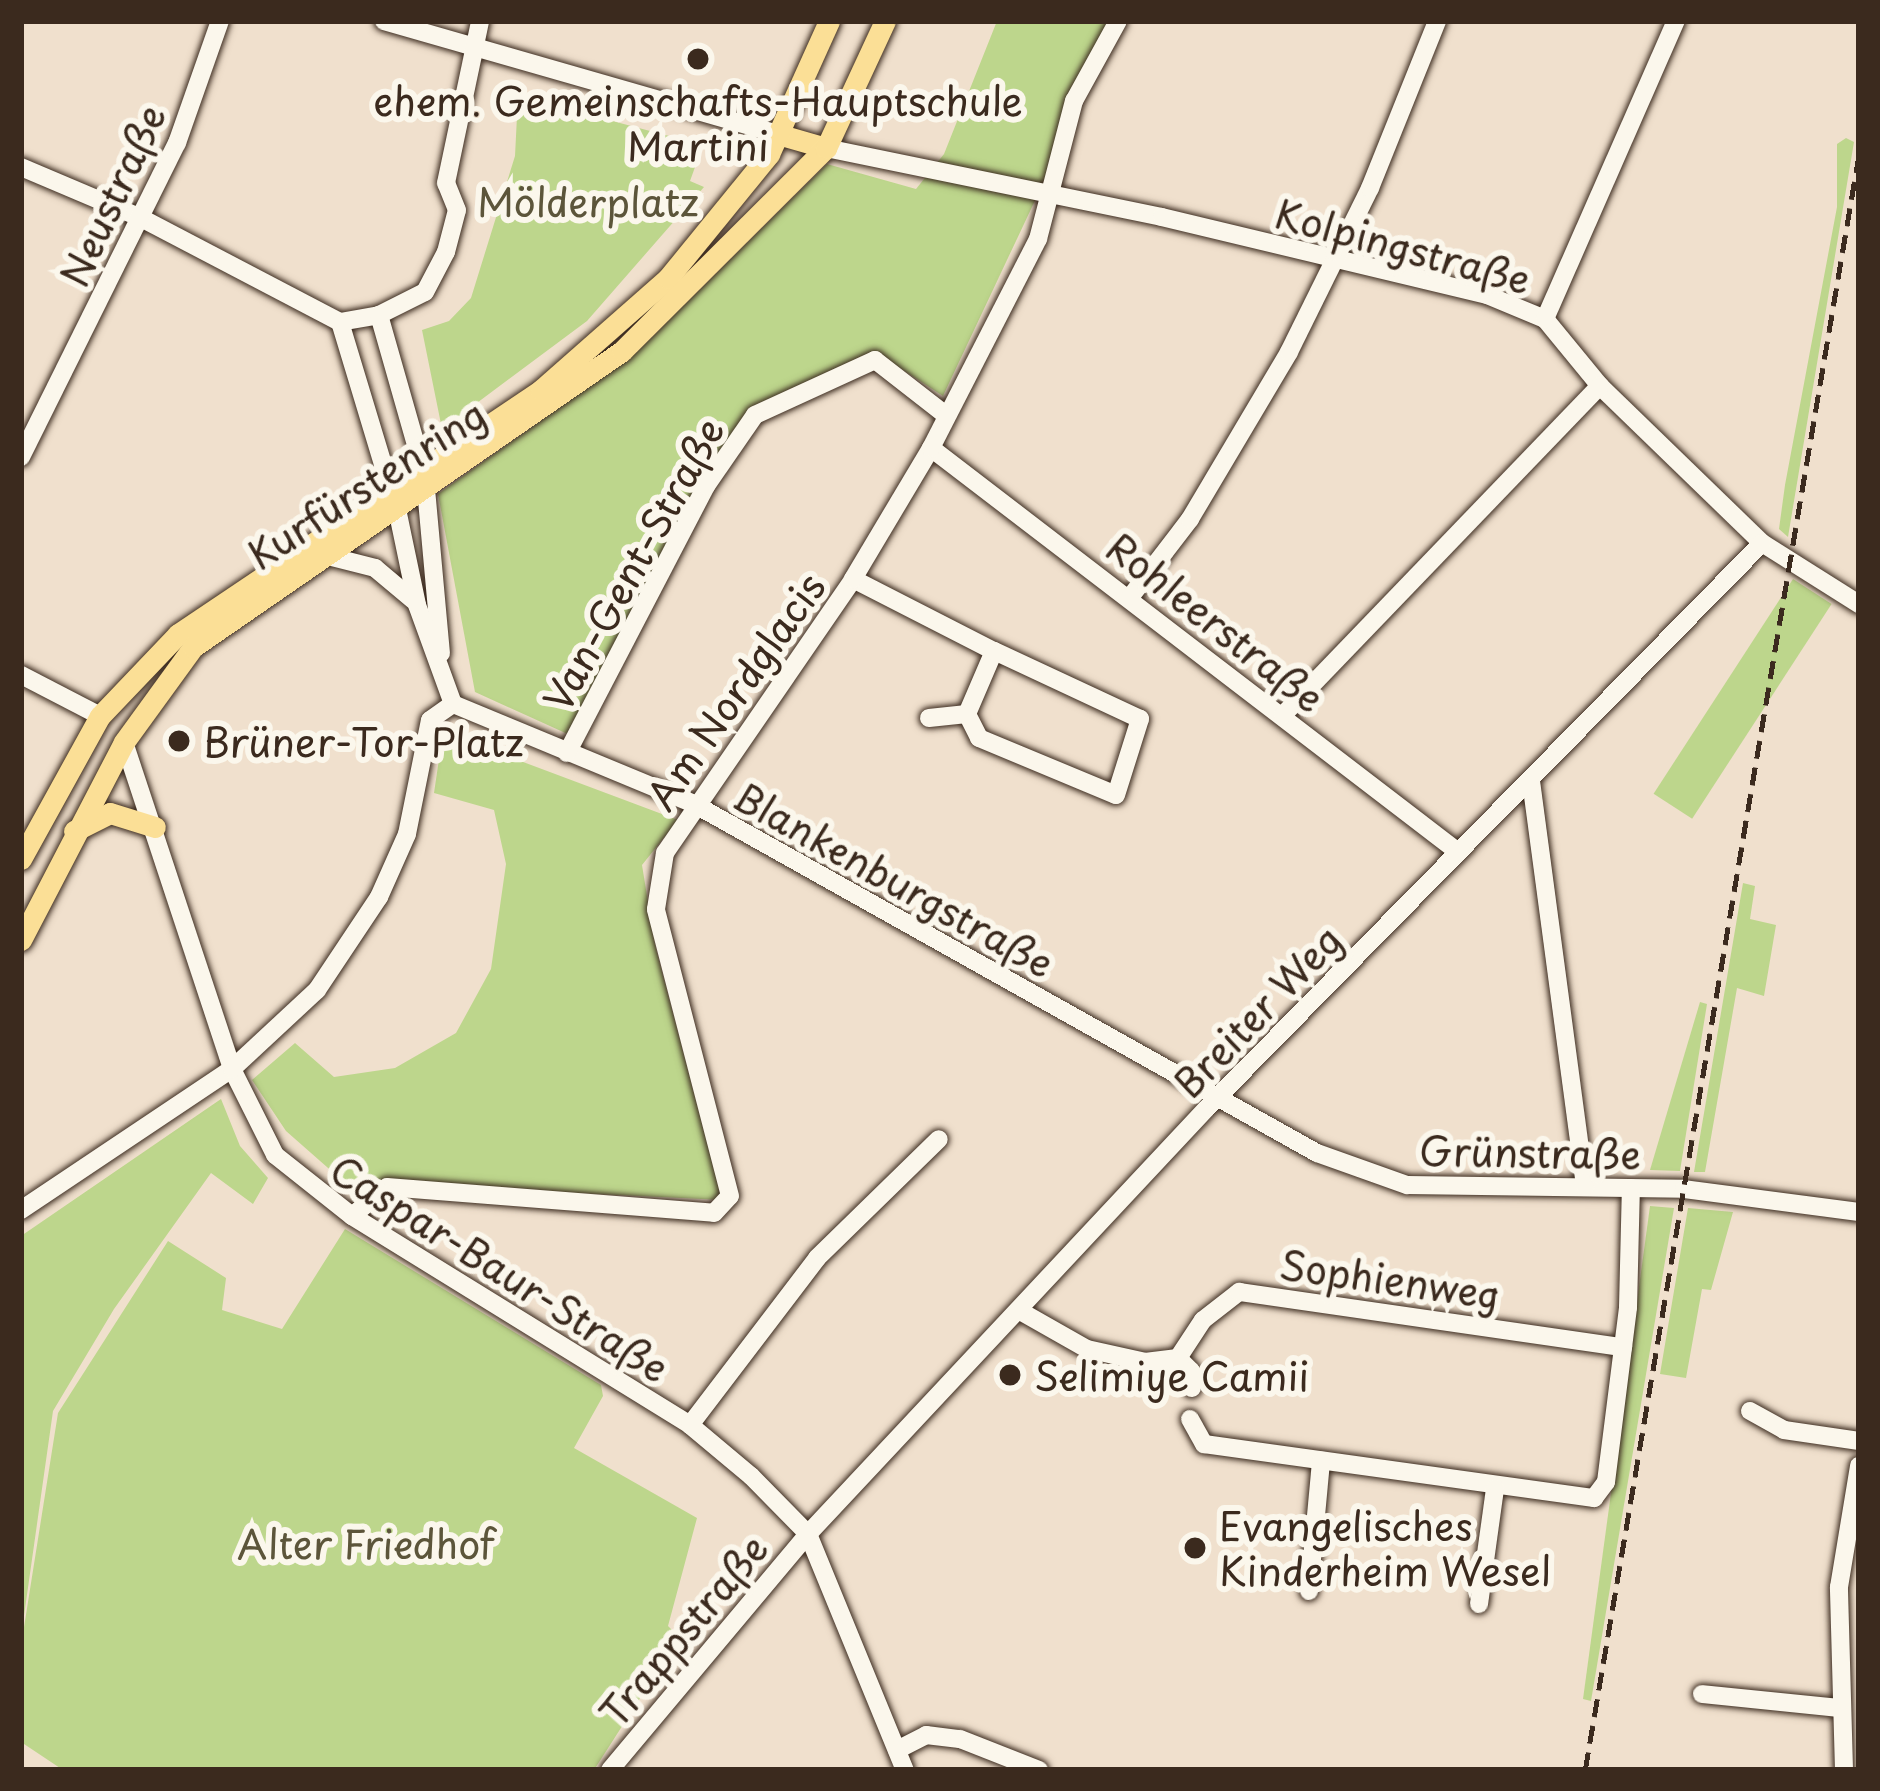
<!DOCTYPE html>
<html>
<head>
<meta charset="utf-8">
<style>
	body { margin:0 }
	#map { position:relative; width:1880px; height:1791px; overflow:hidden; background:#f0e0cd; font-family:"Playpen Sans",sans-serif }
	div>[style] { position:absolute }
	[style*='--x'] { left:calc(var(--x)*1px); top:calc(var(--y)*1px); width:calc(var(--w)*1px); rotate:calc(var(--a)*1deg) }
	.green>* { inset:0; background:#bdd68c; transform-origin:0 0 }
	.roads { filter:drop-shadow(0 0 3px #3b2a1e) drop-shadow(0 0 3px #3b2a1e) }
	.minor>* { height:18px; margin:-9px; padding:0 9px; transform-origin:9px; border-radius:9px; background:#fbf7ec }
	.major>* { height:21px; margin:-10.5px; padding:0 10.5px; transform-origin:10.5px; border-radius:10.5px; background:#fbdf96 }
	.rail>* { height:4.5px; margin-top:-2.25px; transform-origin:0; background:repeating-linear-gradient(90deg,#3b2a1e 0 18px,transparent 0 27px) }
	.dots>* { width:33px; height:33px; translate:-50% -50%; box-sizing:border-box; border:6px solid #fbf7ec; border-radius:50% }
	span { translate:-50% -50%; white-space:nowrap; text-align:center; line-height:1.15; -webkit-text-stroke:12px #fbf7ec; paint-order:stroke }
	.poi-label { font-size:39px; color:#3b2a1e }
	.left { translate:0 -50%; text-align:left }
	.street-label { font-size:39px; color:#3b2a1e }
	.park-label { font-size:39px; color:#5c553a }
	.frame { position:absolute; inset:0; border:24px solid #3b2a1e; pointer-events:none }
</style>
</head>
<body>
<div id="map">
	<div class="green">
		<i style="clip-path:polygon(997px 21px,1110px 21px,1067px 100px,1047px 175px,943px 396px,877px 353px,750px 413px,572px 736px,475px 692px,438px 494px,635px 354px,827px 164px,916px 189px,944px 154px)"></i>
		<i style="clip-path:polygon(518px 96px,703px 145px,690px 181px,704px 187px,587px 321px,442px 429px,422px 330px,449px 321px,471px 298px,515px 156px)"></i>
		<i style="clip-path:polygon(1846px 138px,1854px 142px,1788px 537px,1779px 529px,1785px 485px,1837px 207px,1837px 144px)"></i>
		<i style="left:1793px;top:579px;width:46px;height:256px;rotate:33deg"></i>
		<i style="clip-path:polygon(443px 732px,678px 820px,642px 865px,655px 945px,722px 1200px,344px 1182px,286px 1131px,252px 1080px,295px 1043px,334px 1077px,395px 1068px,456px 1033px,491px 969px,506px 864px,494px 810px,434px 793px)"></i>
		<i style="clip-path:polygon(1743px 883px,1755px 886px,1750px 919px,1776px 925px,1764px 996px,1737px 988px,1705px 1172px,1694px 1172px)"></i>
		<i style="clip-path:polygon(1700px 1002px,1707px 1004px,1680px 1171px,1650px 1170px)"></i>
		<i style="clip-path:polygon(221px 1099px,240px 1146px,268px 1178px,253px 1204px,211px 1173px,114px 1309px,53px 1411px,21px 1637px,21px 1236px)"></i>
		<i style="clip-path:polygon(1650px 1206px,1674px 1208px,1591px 1701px,1583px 1699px)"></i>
		<i style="clip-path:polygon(1688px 1208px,1733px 1212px,1711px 1290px,1702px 1289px,1686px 1378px,1660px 1374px)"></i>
		<i style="clip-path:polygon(345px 1229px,601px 1385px,603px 1396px,574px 1448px,697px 1518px,668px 1626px,688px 1646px,644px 1692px,594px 1770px,63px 1770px,21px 1742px,21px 1646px,58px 1413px,168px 1241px,226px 1278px,222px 1310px,282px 1329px)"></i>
	</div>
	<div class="roads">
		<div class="minor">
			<i style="--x:384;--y:21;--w:413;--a:16"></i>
			<i style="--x:826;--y:148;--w:343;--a:11.6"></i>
			<i style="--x:1162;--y:217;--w:334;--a:13.5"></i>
			<i style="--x:1487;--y:295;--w:63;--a:22.5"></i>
			<i style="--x:1545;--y:319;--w:87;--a:50.6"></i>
			<i style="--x:1600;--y:386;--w:226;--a:44.1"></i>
			<i style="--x:1762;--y:543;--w:115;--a:32.2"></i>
			<i style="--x:21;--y:167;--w:130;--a:23"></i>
			<i style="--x:141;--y:218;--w:225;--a:27.6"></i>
			<i style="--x:379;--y:315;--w:157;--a:74.1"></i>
			<i style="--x:1545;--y:319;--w:326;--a:-66.3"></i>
			<i style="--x:340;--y:322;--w:40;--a:-10"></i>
			<i style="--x:379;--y:315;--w:51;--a:-26.6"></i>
			<i style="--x:425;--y:292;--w:45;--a:-62.3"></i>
			<i style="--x:446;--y:252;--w:43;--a:-75.3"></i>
			<i style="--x:457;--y:210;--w:29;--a:-112"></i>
			<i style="--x:446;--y:183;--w:166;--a:-78.1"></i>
			<i style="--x:340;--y:322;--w:173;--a:73.2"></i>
			<i style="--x:931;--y:448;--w:664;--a:37.47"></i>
			<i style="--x:21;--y:457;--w:351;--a:-63.6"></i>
			<i style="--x:177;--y:143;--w:129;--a:-70.6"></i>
			<i style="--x:426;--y:489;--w:165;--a:84.8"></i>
			<i style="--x:397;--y:509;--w:98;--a:78.2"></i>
			<i style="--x:417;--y:605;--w:105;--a:70"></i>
			<i style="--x:453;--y:704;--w:261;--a:22.5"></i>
			<i style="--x:694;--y:804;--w:714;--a:29.26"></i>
			<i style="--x:1317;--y:1153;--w:96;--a:19.6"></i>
			<i style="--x:1407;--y:1185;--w:277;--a:0.8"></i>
			<i style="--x:1684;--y:1189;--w:177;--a:7.5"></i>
			<i style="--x:324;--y:555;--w:53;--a:14.3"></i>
			<i style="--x:375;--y:568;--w:50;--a:40.1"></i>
			<i style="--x:853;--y:579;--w:158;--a:27.1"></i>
			<i style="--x:994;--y:651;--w:69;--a:113.2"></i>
			<i style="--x:967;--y:714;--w:27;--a:63"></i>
			<i style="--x:979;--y:738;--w:148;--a:22.6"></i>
			<i style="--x:1116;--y:795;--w:80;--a:-72.5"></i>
			<i style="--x:1140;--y:719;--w:161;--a:-155"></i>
			<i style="--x:1131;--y:596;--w:97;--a:-52.5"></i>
			<i style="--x:1190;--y:519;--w:194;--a:-59.3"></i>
			<i style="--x:1289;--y:352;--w:183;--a:-63.7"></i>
			<i style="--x:1370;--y:188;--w:180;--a:-68.1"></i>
			<i style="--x:21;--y:675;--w:89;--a:27.4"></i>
			<i style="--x:1283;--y:715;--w:457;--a:-46.1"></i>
			<i style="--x:929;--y:718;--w:38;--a:-6"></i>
			<i style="--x:124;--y:742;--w:344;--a:71.7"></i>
			<i style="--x:232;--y:1069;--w:96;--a:63.4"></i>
			<i style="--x:275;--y:1155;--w:98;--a:38.4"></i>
			<i style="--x:352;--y:1216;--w:397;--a:31.7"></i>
			<i style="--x:690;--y:1425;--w:80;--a:39.9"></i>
			<i style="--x:751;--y:1476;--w:81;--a:45.5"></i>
			<i style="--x:808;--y:1534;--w:255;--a:67.7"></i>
			<i style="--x:567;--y:753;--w:301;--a:-62.5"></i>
			<i style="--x:706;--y:486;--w:86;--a:-55.4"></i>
			<i style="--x:755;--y:415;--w:132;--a:-24.6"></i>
			<i style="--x:875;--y:360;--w:91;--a:37.9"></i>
			<i style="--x:1531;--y:781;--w:409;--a:82.4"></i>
			<i style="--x:21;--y:1210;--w:254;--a:-33.8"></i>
			<i style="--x:232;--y:1069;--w:116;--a:-42.9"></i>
			<i style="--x:317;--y:990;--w:112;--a:-56.3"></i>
			<i style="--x:379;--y:897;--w:69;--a:-66"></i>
			<i style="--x:407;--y:834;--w:116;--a:-78.6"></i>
			<i style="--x:430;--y:720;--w:28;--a:-35"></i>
			<i style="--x:352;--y:1216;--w:45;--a:-39.6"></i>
			<i style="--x:387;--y:1187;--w:328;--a:4.5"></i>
			<i style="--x:714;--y:1213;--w:23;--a:-47"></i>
			<i style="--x:730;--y:1196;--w:296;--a:-104.5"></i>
			<i style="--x:656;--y:909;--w:57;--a:-80.9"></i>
			<i style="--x:665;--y:853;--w:332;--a:-55.5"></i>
			<i style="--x:853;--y:579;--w:152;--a:-59.2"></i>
			<i style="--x:931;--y:448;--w:235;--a:-62.9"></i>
			<i style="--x:1038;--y:239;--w:143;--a:-75.4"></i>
			<i style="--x:1074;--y:101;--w:91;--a:-61.2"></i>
			<i style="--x:1020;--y:1311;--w:77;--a:29.6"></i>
			<i style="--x:1087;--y:1349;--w:59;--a:12.6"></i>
			<i style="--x:1145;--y:1362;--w:33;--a:-7"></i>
			<i style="--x:1178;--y:1358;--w:18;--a:45"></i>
			<i style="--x:1191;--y:1371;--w:17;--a:87"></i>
			<i style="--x:1178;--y:1358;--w:45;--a:-56.7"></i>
			<i style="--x:1203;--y:1320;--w:46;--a:-37.9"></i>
			<i style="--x:1239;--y:1292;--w:388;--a:8.2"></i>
			<i style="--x:1750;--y:1411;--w:39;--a:29"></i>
			<i style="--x:1784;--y:1430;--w:76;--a:8.3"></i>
			<i style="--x:1190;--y:1419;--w:29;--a:61"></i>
			<i style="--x:1204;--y:1444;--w:394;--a:7.9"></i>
			<i style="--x:1594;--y:1498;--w:20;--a:-53"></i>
			<i style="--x:1606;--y:1482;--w:176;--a:-82.8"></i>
			<i style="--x:1628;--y:1307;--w:119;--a:-88.6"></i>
			<i style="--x:690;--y:1425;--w:210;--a:-52.7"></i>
			<i style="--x:817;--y:1258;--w:170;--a:-44.3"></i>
			<i style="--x:1309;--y:1591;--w:131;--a:-84.7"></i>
			<i style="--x:1479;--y:1604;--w:117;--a:-82.1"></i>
			<i style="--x:1702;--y:1694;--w:139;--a:5.8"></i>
			<i style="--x:897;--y:1750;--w:33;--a:-27"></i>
			<i style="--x:926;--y:1735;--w:34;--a:7"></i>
			<i style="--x:960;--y:1739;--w:85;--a:21.4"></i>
			<i style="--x:610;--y:1770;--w:308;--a:-50"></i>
			<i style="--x:808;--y:1534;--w:582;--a:-46.88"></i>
			<i style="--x:1206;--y:1109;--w:793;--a:-45.51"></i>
			<i style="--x:1844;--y:1770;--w:183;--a:-91.6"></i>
			<i style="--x:1839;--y:1587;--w:123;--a:-80.6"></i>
		</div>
		<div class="major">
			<i style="--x:781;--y:135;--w:47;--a:16.1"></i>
			<i style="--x:74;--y:831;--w:40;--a:-26.6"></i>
			<i style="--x:110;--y:813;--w:47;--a:17.3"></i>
			<i style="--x:21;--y:859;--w:163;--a:-61.1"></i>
			<i style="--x:100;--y:716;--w:113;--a:-46.4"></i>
			<i style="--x:178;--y:634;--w:437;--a:-33.9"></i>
			<i style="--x:541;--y:390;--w:169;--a:-41.4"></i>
			<i style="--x:668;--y:278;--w:160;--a:-50.8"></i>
			<i style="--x:769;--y:154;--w:146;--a:-65.7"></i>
			<i style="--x:21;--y:940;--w:223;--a:-62.5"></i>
			<i style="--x:124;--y:742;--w:117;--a:-54"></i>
			<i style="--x:193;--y:647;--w:521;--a:-34.6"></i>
			<i style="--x:622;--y:351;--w:288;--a:-44.9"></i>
			<i style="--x:826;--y:148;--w:140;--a:-65.1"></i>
		</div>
	</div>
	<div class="rail">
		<i style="--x:1585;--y:1770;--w:1639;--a:-80.38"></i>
	</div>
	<div class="dots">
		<i style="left:698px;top:59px;background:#3b2a1e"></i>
		<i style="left:179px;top:741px;background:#3b2a1e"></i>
		<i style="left:1010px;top:1375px;background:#3b2a1e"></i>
		<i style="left:1195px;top:1548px;background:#3b2a1e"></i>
	</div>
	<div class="poi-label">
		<span style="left:698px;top:123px">ehem. Gemeinschafts-Hauptschule<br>Martini</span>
		<span class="left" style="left:203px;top:741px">Brüner-Tor-Platz</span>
		<span class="left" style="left:1034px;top:1375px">Selimiye Camii</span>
		<span class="left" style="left:1219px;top:1548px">Evangelisches<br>Kinderheim Wesel</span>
	</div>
	<div class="street-label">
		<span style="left:112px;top:195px;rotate:-65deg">Neustraße</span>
		<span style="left:1403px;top:246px;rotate:15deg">Kolpingstraße</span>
		<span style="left:366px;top:484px;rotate:-33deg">Kurfürstenring</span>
		<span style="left:633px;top:564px;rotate:-61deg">Van-Gent-Straße</span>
		<span style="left:1216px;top:622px;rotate:38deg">Rohleerstraße</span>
		<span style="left:735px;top:691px;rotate:-55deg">Am Nordglacis</span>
		<span style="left:894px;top:879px;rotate:29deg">Blankenburgstraße</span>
		<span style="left:1257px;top:1011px;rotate:-46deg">Breiter Weg</span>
		<span style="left:1530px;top:1152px;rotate:1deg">Grünstraße</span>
		<span style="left:500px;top:1268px;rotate:32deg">Caspar-Baur-Straße</span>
		<span style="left:1390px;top:1279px;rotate:8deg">Sophienweg</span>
		<span style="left:683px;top:1630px;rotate:-50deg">Trappstraße</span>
	</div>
	<div class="park-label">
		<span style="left:588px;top:201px">Mölderplatz</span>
		<span style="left:366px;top:1543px">Alter Friedhof</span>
	</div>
	<div class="frame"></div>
</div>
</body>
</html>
